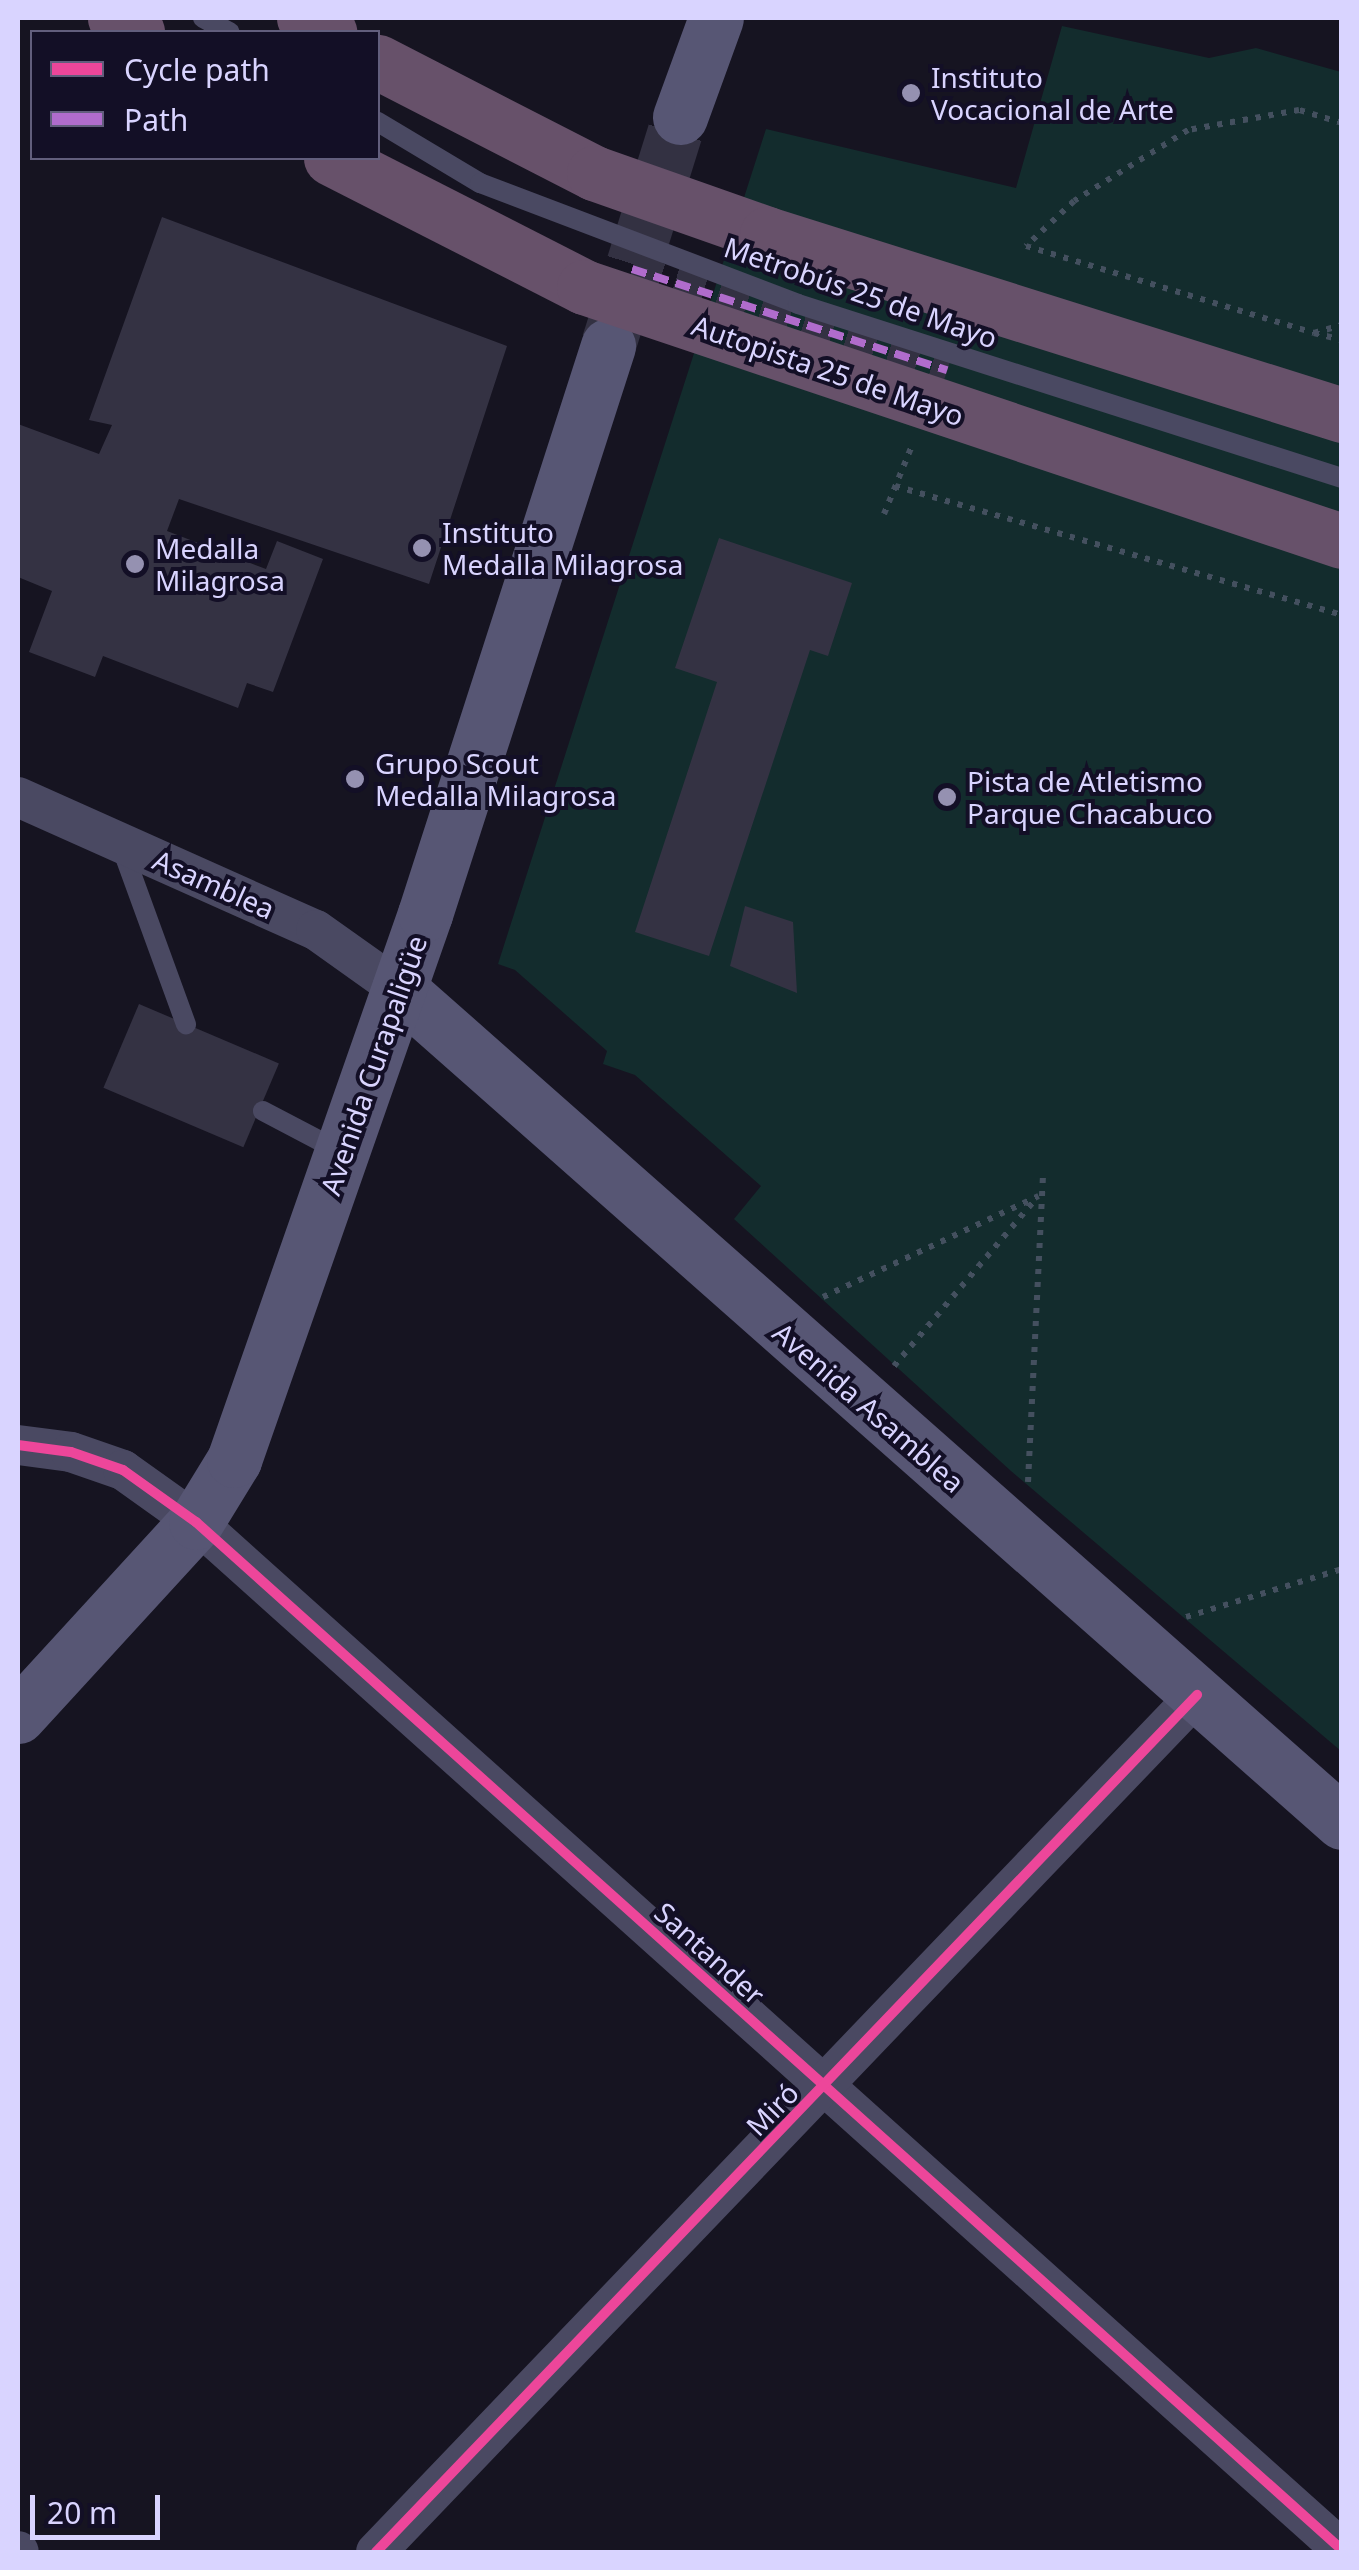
<!DOCTYPE html>
<html>
<head>
<meta charset="utf-8">
<style>
	body { margin:0 }
	#map { position:relative; width:1359px; height:2570px; overflow:hidden; background:#161421; font-family:"Noto Sans",sans-serif }
	div>[style] { position:absolute }
	[style*='--x'] { left:calc(var(--x)*1px); top:calc(var(--y)*1px); width:calc(var(--w)*1px); rotate:calc(var(--a)*1deg) }
	.green>* { inset:0; background:#132c2d }
	.building>* { inset:0; background:#343243; transform-origin:0 0 }
	.pedestrian-tunnel>* { height:30px; margin-top:-15px; transform-origin:0; background:repeating-linear-gradient(90deg,#333142 0 30px,transparent 0 45px) }
	.secondary-tunnel>* { height:55px; margin-top:-27.5px; transform-origin:0; background:repeating-linear-gradient(90deg,#333142 0 55px,transparent 0 83px) }
	.path>* { height:6px; margin-top:-3px; transform-origin:0; background:repeating-linear-gradient(90deg,#44505f 0 5px,transparent 0 13px) }
	.service>* { height:20px; margin:-10px; padding:0 10px; transform-origin:10px; border-radius:10px; background:#4a4962 }
	.minor>* { height:40px; margin:-20px; padding:0 20px; transform-origin:20px; border-radius:20px; background:#4a4962 }
	.secondary>* { height:55px; margin:-27.5px; padding:0 27.5px; transform-origin:27.5px; border-radius:27.5px; background:#575674 }
	.motorway>* { height:55px; margin:-27.5px; padding:0 27.5px; transform-origin:27.5px; border-radius:27.5px; background:#67516a }
	.service-bridge>* { height:20px; margin:-10px; padding:0 10px; transform-origin:10px; border-radius:10px; background:#4a4962 }
	.motorway-bridge>* { height:55px; margin:-27.5px; padding:0 27.5px; transform-origin:27.5px; border-radius:27.5px; background:#67516a }
	.quiet>* { height:8px; margin-top:-4px; transform-origin:0; background:repeating-linear-gradient(90deg,#b06ccc 0 15px,transparent 0 23px) }
	.cycleway>* { height:10px; margin:-5px; padding:0 5px; transform-origin:5px; border-radius:5px; background:#ed469a }
	.dots>* { width:28px; height:28px; translate:-50% -50%; box-sizing:border-box; border:5px solid #130f26; border-radius:50% }
	span { translate:-50% -50%; white-space:nowrap; text-align:center; line-height:1.15; -webkit-text-stroke:8px #130f26; paint-order:stroke }
	.poi-label { font-size:28px; color:#d9d4ff }
	.left { translate:0 -50%; text-align:left }
	.street-label { font-size:28px; color:#d9d4ff }
	.frame { position:absolute; inset:0; border:20px solid #d9d4ff; pointer-events:none }
	.legend { position:absolute; left:30px; top:30px; width:350px; height:130px; box-sizing:border-box; background:#130f26; border:2px solid #625e7d; margin:0; padding:12px 18px; list-style:none; font-size:30px; color:#d9d4ff }
	.legend li { display:flex; align-items:center; gap:20px; height:50px }
	.legend b { width:50px; border:2px solid #625e7d }
	.scale { position:absolute; left:30px; top:2495px; width:130px; height:45px; box-sizing:border-box; border:5px solid #d9d4ff; border-top:0; padding-left:12px; font-size:30px; line-height:35px; white-space:nowrap; color:#d9d4ff; -webkit-text-stroke:8px #130f26; paint-order:stroke }
</style>
</head>
<body>
<div id="map">
	<div class="green">
		<i style="clip-path:polygon(1062px 26px,1209px 58px,1256px 48px,1341px 72px,1341px 1751px,1011px 1471px,734px 1219px,761px 1186px,635px 1075px,603px 1064px,607px 1051px,515px 970px,498px 964px,766px 129px,1016px 188px)"></i>
	</div>
	<div class="building">
		<i style="clip-path:polygon(162px 217px,507px 346px,429px 584px,179px 499px,167px 531px,266px 569px,277px 541px,323px 559px,273px 692px,247px 683px,238px 708px,103px 656px,95px 677px,29px 652px,52px 591px,18px 577px,18px 424px,99px 454px,112px 425px,89px 420px)"></i>
		<i style="clip-path:polygon(719px 538px,852px 583px,828px 656px,810px 650px,709px 956px,635px 932px,717px 682px,675px 668px)"></i>
		<i style="clip-path:polygon(745px 906px,793px 922px,797px 993px,730px 966px)"></i>
		<i style="left:139px;top:1004px;width:152px;height:91px;rotate:23deg"></i>
	</div>
	<div class="pedestrian-tunnel">
		<i style="--x:632;--y:269;--w:331;--a:17.8"></i>
	</div>
	<div class="secondary-tunnel">
		<i style="--x:609;--y:343;--w:237;--a:-72.6"></i>
	</div>
	<div class="path">
		<i style="--x:1342;--y:123;--w:45;--a:-163.2"></i>
		<i style="--x:1299;--y:110;--w:113;--a:169.8"></i>
		<i style="--x:1188;--y:130;--w:134;--a:148.1"></i>
		<i style="--x:1074;--y:201;--w:66;--a:136.8"></i>
		<i style="--x:1026;--y:246;--w:301;--a:16.8"></i>
		<i style="--x:1314;--y:333;--w:29;--a:-16"></i>
		<i style="--x:1314;--y:333;--w:29;--a:14"></i>
		<i style="--x:895;--y:486;--w:465;--a:16.1"></i>
		<i style="--x:884;--y:514;--w:71;--a:-67.8"></i>
		<i style="--x:823;--y:1297;--w:238;--a:-25.1"></i>
		<i style="--x:894;--y:1366;--w:218;--a:-49.7"></i>
		<i style="--x:1028;--y:1482;--w:305;--a:-87.2"></i>
		<i style="--x:1186;--y:1617;--w:163;--a:-17.1"></i>
	</div>
	<div class="service">
		<i style="--x:203;--y:18;--w:30;--a:28"></i>
		<i style="--x:120;--y:843;--w:193;--a:70"></i>
		<i style="--x:263;--y:1111;--w:88;--a:27.7"></i>
	</div>
	<div class="minor">
		<i style="--x:18;--y:797;--w:326;--a:24.1"></i>
		<i style="--x:316;--y:930;--w:102;--a:35.4"></i>
		<i style="--x:18;--y:1445;--w:53;--a:7.5"></i>
		<i style="--x:71;--y:1452;--w:55;--a:19.1"></i>
		<i style="--x:123;--y:1470;--w:90;--a:35.5"></i>
		<i style="--x:196;--y:1522;--w:1540;--a:41.89"></i>
		<i style="--x:18;--y:2551;--w:1;--a:45"></i>
		<i style="--x:376;--y:2552;--w:1187;--a:-46.23"></i>
	</div>
	<div class="secondary">
		<i style="--x:680;--y:117;--w:105;--a:-70"></i>
		<i style="--x:399;--y:989;--w:1258;--a:41.46"></i>
		<i style="--x:18;--y:1716;--w:263;--a:-47.5"></i>
		<i style="--x:196;--y:1522;--w:73;--a:-58.5"></i>
		<i style="--x:234;--y:1460;--w:578;--a:-70.72"></i>
		<i style="--x:425;--y:914;--w:597;--a:-72.14"></i>
	</div>
	<div class="motorway">
		<i style="--x:115;--y:18;--w:26;--a:32"></i>
		<i style="--x:304;--y:18;--w:29;--a:29"></i>
	</div>
	<div class="service-bridge">
		<i style="--x:378;--y:122;--w:119;--a:30.9"></i>
		<i style="--x:480;--y:183;--w:340;--a:20.8"></i>
		<i style="--x:798;--y:304;--w:571;--a:17.74"></i>
	</div>
	<div class="motorway-bridge">
		<i style="--x:378;--y:62;--w:243;--a:27.2"></i>
		<i style="--x:594;--y:173;--w:183;--a:19.4"></i>
		<i style="--x:767;--y:234;--w:603;--a:17.47"></i>
		<i style="--x:331;--y:158;--w:284;--a:27"></i>
		<i style="--x:584;--y:287;--w:799;--a:18.53"></i>
	</div>
	<div class="quiet">
		<i style="--x:632;--y:269;--w:331;--a:17.8"></i>
	</div>
	<div class="cycleway">
		<i style="--x:18;--y:1445;--w:53;--a:7.5"></i>
		<i style="--x:71;--y:1452;--w:55;--a:19.1"></i>
		<i style="--x:123;--y:1470;--w:90;--a:35.5"></i>
		<i style="--x:196;--y:1522;--w:1540;--a:41.89"></i>
		<i style="--x:376;--y:2552;--w:1187;--a:-46.23"></i>
	</div>
	<div class="dots">
		<i style="left:911px;top:93px;background:#9591b1"></i>
		<i style="left:422px;top:548px;background:#9591b1"></i>
		<i style="left:135px;top:564px;background:#9591b1"></i>
		<i style="left:355px;top:779px;background:#9591b1"></i>
		<i style="left:947px;top:797px;background:#9591b1"></i>
	</div>
	<div class="poi-label">
		<span class="left" style="left:931px;top:93px">Instituto<br>Vocacional de Arte</span>
		<span class="left" style="left:442px;top:548px">Instituto<br>Medalla Milagrosa</span>
		<span class="left" style="left:155px;top:564px">Medalla<br>Milagrosa</span>
		<span class="left" style="left:375px;top:779px">Grupo Scout<br>Medalla Milagrosa</span>
		<span class="left" style="left:967px;top:797px">Pista de Atletismo<br>Parque Chacabuco</span>
	</div>
	<div class="street-label">
		<span style="left:861px;top:292px;rotate:19deg">Metrobús 25 de Mayo</span>
		<span style="left:828px;top:370px;rotate:19deg">Autopista 25 de Mayo</span>
		<span style="left:214px;top:884px;rotate:24deg">Asamblea</span>
		<span style="left:373px;top:1065px;rotate:-71deg">Avenida Curapaligüe</span>
		<span style="left:869px;top:1407px;rotate:41deg">Avenida Asamblea</span>
		<span style="left:710px;top:1953px;rotate:42deg">Santander</span>
		<span style="left:772px;top:2109px;rotate:-46deg">Miró</span>
	</div>
	<div class="frame"></div>
	<ul class="legend">
	<li><b style="height:12px;background:#ed469a"></b>Cycle path</li>
	<li><b style="height:12px;background:#b06ccc"></b>Path</li>
	</ul>
	<div class="scale">20 m</div>
</div>
</body>
</html>
